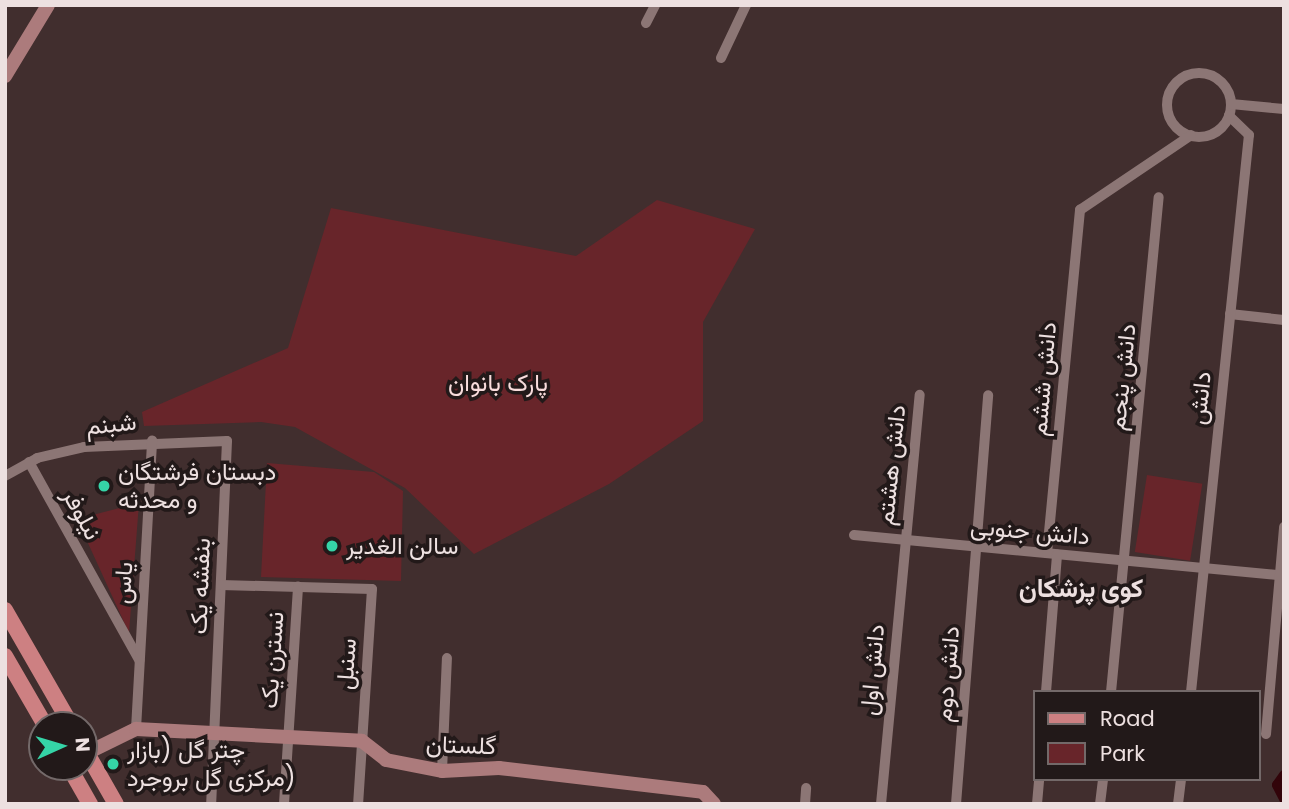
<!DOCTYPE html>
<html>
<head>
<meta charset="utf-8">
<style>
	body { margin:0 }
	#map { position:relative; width:1289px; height:809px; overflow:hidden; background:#412e2e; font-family:Poppins,Vazirmatn,sans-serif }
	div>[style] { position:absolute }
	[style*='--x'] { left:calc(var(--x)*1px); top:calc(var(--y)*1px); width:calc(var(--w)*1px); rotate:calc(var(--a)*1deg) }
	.green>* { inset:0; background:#68252a; transform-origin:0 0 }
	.canal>* { height:10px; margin:-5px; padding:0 5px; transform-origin:5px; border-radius:5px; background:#32040a }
	.street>* { height:10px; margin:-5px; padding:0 5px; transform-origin:5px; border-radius:5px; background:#8c7675 }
	.street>.ring { margin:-5px; padding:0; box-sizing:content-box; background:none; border:10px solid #8c7675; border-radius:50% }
	.secondary>* { height:14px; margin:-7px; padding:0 7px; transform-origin:7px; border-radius:7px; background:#ac7b7c }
	.primary>* { height:16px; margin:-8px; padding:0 8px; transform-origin:8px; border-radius:8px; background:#cd8082 }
	.dots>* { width:19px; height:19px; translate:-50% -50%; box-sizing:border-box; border:4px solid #221919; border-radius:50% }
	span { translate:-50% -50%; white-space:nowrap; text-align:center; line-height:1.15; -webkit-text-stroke:7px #221919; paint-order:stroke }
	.street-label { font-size:24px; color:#ede0e0 }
	.park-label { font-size:24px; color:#f8dcdc }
	.poi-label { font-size:24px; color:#ede0e0 }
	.left { translate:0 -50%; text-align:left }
	.neighbourhood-label { font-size:26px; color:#ede0e0; font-weight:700 }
	.frame { position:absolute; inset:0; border:7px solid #ede0e0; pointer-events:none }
	.legend { position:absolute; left:1033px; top:690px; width:228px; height:91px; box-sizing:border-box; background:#221919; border:2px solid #736969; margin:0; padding:9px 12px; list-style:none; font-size:21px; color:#ede0e0 }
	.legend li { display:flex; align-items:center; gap:14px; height:35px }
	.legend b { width:35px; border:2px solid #736969 }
	.north { position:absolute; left:28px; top:711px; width:70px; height:70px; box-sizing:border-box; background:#221919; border:2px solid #736969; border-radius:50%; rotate:86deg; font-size:19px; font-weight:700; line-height:28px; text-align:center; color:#ede0e0 }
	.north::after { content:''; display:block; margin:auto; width:24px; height:32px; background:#35d4a7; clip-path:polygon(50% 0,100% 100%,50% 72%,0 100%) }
</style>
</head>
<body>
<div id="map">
	<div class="green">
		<i style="clip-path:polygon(657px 200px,755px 229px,703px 322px,703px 421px,609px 484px,474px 554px,405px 488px,295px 427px,261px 422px,144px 426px,142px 412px,288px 348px,331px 208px,576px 256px)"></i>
		<i style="clip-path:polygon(267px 463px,374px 472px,403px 491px,401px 581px,261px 577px)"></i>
		<i style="left:1147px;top:475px;width:56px;height:78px;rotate:9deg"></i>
		<i style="clip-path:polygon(139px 503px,129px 633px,77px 519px)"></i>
	</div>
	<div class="canal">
		<i style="--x:1284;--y:775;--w:12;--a:125"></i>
		<i style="--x:1277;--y:785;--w:16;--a:63"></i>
	</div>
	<div class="street">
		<i style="--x:646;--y:23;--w:20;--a:-63"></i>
		<i style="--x:721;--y:58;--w:59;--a:-64.7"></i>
		<i class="ring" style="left:1167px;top:73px;width:54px;height:54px"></i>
		<i style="--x:1231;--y:104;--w:53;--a:5.4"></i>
		<i style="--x:1230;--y:314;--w:54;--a:6.3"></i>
		<i style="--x:29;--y:462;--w:227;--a:60.9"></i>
		<i style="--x:5;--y:476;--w:37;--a:-29"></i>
		<i style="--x:37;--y:458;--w:48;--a:-13.2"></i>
		<i style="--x:84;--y:447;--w:143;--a:-2.4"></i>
		<i style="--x:227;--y:441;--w:363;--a:92.5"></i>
		<i style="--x:854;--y:535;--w:432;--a:5.4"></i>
		<i style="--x:1047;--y:553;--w:345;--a:-84.5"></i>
		<i style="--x:1080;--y:210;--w:134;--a:-34"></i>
		<i style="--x:221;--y:585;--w:151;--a:1.5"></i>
		<i style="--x:372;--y:589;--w:215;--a:93.7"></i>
		<i style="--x:1046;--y:692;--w:138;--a:-85.4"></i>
		<i style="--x:1111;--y:692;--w:497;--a:-84.5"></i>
		<i style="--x:1191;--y:692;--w:560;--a:-84.06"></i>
		<i style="--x:1249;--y:135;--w:28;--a:-136"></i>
		<i style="--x:136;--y:729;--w:289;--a:-86.8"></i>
		<i style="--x:1266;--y:734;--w:208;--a:-85"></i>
		<i style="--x:442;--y:771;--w:113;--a:-87.5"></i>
		<i style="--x:284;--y:804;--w:218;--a:-86.3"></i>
		<i style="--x:805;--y:804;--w:16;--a:-86"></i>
		<i style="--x:881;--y:804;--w:411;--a:-84.6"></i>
		<i style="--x:956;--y:804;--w:410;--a:-85.5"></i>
		<i style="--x:1037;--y:804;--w:25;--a:-85"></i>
		<i style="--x:1100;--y:804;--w:25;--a:-83"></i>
		<i style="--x:1178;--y:804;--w:25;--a:-83"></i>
	</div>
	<div class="secondary">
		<i style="--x:5;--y:76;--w:83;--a:-58.8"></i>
		<i style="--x:87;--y:753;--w:55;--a:-26.1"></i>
		<i style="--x:136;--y:729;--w:226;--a:3"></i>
		<i style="--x:362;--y:741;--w:31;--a:38"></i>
		<i style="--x:386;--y:760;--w:57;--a:11.1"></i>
		<i style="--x:442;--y:771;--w:57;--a:-3"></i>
		<i style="--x:499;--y:768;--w:205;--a:6.7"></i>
		<i style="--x:703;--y:792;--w:16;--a:47"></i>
	</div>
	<div class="primary">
		<i style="--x:5;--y:610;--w:133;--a:60.1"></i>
		<i style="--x:5;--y:656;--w:80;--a:59.9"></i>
		<i style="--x:84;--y:748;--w:64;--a:60.3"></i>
		<i style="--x:69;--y:767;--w:43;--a:60.4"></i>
	</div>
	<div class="dots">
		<i style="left:104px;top:486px;background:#35d4a7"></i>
		<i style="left:332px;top:546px;background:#35d4a7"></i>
		<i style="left:113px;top:764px;background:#35d4a7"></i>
	</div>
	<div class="street-label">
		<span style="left:1122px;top:377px;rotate:-84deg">دانش پنجم</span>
		<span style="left:1043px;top:379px;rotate:-85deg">دانش ششم</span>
		<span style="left:1200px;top:398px;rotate:-84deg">دانش</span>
		<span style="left:111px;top:424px;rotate:-6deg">شبنم</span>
		<span style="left:891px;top:465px;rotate:-84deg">دانش هشتم</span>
		<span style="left:82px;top:514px;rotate:61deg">نیلوفر</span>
		<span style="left:1030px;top:531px;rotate:5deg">دانش جنوبی</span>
		<span style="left:123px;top:583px;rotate:-87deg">یاس</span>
		<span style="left:200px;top:586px;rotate:-88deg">بنفشه یک</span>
		<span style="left:272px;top:660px;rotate:-86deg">نسترن یک</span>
		<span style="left:346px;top:664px;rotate:-86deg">سنبل</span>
		<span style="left:872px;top:670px;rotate:-85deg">دانش اول</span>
		<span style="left:947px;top:674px;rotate:-85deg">دانش دوم</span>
		<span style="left:461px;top:745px;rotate:2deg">گلستان</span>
	</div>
	<div class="park-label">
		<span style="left:498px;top:383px">پارک بانوان</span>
	</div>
	<div class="poi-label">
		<span class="left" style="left:118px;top:486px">دبستان فرشتگان<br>و محدثه</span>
		<span class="left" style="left:346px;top:546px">سالن الغدیر</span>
		<span class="left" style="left:127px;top:764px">چتر گل (بازار<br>مرکزی گل بروجرد)</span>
	</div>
	<div class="neighbourhood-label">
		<span style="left:1081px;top:589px">کوی پزشکان</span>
	</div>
	<div class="frame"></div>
	<ul class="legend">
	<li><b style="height:9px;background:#cd8082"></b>Road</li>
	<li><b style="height:19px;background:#68252a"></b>Park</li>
	</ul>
	<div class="north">N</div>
</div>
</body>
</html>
